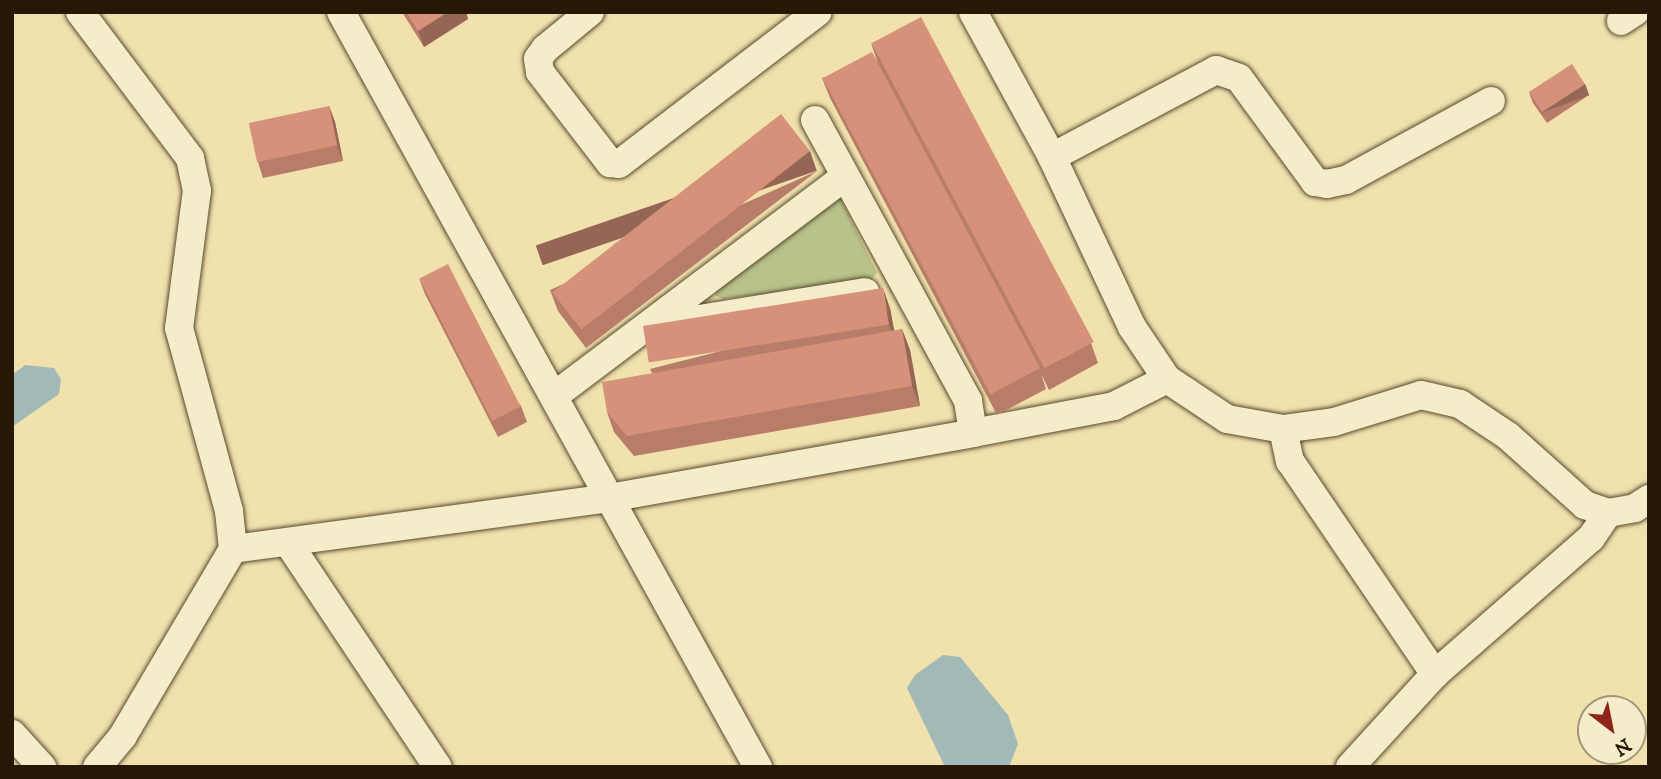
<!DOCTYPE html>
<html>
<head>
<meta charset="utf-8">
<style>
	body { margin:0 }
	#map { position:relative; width:1661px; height:779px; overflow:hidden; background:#f0e1ad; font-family:"IM FELL DW Pica",serif }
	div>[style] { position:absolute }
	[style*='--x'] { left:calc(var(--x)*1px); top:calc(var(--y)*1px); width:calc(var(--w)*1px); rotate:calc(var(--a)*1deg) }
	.green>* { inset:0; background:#b8c38b }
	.water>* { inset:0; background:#a1bab7 }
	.roads { filter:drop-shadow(0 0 2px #594a2f) drop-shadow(0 0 2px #594a2f) }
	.minor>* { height:28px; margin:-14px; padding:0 14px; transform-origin:14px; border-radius:14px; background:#f5ecca }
	.wall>* { inset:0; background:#b77d68 }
	.shaded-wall>* { inset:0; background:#956655; transform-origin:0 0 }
	.building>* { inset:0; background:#d59179; transform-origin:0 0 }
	span { translate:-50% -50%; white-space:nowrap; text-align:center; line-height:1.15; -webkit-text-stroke:6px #f5ecca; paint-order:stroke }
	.frame { position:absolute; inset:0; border:14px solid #271705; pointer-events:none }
	.north { position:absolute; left:1577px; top:695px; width:70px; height:70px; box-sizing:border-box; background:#f5ecca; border:2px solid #a3977b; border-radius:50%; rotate:148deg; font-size:19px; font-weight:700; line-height:28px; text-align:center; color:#271705 }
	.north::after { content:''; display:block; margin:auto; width:24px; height:32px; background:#8f2418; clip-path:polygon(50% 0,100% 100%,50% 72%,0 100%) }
</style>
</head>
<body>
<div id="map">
	<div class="green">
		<i style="clip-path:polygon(840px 198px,877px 273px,871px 280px,723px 299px,716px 296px,715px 290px)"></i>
	</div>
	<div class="water">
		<i style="clip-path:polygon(25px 365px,54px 368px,61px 379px,59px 394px,12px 427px,12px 375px)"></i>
		<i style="clip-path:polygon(943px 655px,960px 657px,1008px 715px,1018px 744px,1009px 767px,945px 767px,907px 688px,915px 675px)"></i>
	</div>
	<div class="roads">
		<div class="minor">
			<i style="--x:80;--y:12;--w:183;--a:53"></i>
			<i style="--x:190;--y:158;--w:33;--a:78"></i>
			<i style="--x:197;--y:190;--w:139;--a:97.4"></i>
			<i style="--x:179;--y:328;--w:190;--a:74.7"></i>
			<i style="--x:229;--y:511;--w:38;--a:84"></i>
			<i style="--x:233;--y:549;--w:217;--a:120.5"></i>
			<i style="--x:123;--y:736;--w:40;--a:130"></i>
			<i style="--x:341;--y:12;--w:863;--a:61.09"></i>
			<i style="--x:590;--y:12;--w:58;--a:140.6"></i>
			<i style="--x:545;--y:49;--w:12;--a:125"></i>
			<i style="--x:538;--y:59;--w:13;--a:81"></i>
			<i style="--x:540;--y:72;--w:115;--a:52.4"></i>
			<i style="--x:610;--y:163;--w:9;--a:6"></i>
			<i style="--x:619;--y:164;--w:250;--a:-37.4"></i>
			<i style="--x:973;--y:12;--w:165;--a:61.4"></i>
			<i style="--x:1052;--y:157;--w:188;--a:64.8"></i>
			<i style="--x:1132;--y:327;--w:63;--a:56.1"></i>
			<i style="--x:1167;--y:379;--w:72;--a:33.7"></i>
			<i style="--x:1227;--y:419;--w:57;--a:10.1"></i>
			<i style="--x:1283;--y:429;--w:51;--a:-7.8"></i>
			<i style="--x:1334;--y:422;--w:91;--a:-17.2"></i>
			<i style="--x:1421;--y:395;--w:40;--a:13"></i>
			<i style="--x:1460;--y:404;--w:58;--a:33.7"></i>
			<i style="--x:1508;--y:436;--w:103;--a:41.9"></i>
			<i style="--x:1585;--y:505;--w:24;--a:19"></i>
			<i style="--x:1621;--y:21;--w:17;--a:-33"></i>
			<i style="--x:815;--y:120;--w:320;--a:61.4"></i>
			<i style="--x:968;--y:401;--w:32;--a:81"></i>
			<i style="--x:1052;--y:157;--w:186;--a:-27.9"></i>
			<i style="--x:1216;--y:70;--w:24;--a:19"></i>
			<i style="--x:1239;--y:78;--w:129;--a:53.8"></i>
			<i style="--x:1315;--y:182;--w:12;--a:9"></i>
			<i style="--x:1327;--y:184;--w:19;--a:-12"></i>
			<i style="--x:1346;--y:180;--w:165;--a:-28.6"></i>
			<i style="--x:650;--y:327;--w:218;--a:-9.2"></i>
			<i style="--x:554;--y:396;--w:364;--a:-37"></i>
			<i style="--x:1283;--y:429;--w:33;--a:78"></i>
			<i style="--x:1290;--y:461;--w:258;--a:55.8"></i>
			<i style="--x:1608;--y:513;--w:27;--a:-10"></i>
			<i style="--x:1635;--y:508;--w:17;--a:-33"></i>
			<i style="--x:289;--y:544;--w:268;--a:56.3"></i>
			<i style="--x:233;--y:549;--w:379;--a:-7.7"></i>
			<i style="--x:609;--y:498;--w:370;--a:-10.1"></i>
			<i style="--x:973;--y:433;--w:144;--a:-10.8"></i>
			<i style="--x:1114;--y:406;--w:59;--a:-27"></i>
			<i style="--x:12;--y:734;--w:45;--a:47.7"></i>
			<i style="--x:1350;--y:767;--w:126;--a:-47.6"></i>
			<i style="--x:1435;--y:674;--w:207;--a:-41.1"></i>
			<i style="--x:1591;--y:538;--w:30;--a:-56"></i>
		</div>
	</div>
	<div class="wall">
		<i style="clip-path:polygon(402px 12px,466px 12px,468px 19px,424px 47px)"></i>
		<i style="clip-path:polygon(871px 43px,1091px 343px,1098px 363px,1049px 390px,1041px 374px,1046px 389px,997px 415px,830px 98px,822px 78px,878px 64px)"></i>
		<i style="clip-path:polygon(1585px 84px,1589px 95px,1547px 123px,1533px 103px,1529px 92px)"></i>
		<i style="clip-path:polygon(329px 106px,335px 122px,343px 161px,263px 178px,258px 162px)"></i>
		<i style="clip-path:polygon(817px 171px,586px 348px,558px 311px,550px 290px)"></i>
		<i style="clip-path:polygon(419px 278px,521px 406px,527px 422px,498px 437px,425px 294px)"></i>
		<i style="clip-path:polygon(890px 308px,894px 331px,902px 329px,910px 350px,920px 406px,634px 456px,614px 432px,607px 412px,652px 373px,650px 369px)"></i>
	</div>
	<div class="shaded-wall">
		<i style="clip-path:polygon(448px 12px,466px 12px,468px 19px,424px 47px,418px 31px)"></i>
		<i style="left:1585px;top:84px;width:12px;height:50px;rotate:70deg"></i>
		<i style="clip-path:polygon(329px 106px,335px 122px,343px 161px,337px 145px)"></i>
		<i style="left:810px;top:151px;width:21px;height:290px;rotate:71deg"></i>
		<i style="clip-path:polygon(883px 288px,890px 308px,897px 345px,889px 325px)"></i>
		<i style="clip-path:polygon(902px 329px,910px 350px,920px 406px,912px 386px)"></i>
	</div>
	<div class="building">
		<i style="clip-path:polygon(406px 12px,448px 12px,418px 31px)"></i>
		<i style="left:921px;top:17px;width:368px;height:56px;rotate:62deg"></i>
		<i style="left:872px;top:52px;width:358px;height:56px;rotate:62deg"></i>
		<i style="left:1572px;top:64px;width:24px;height:51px;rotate:57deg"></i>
		<i style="left:329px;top:106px;width:40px;height:82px;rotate:78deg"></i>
		<i style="left:781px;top:114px;width:47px;height:290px;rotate:52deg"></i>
		<i style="left:448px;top:264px;width:160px;height:32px;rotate:63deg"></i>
		<i style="left:883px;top:288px;width:37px;height:243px;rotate:81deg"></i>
		<i style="clip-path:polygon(902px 329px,912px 386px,627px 436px,607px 412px,602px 382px)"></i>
	</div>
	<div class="frame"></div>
	<div class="north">N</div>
</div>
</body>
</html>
